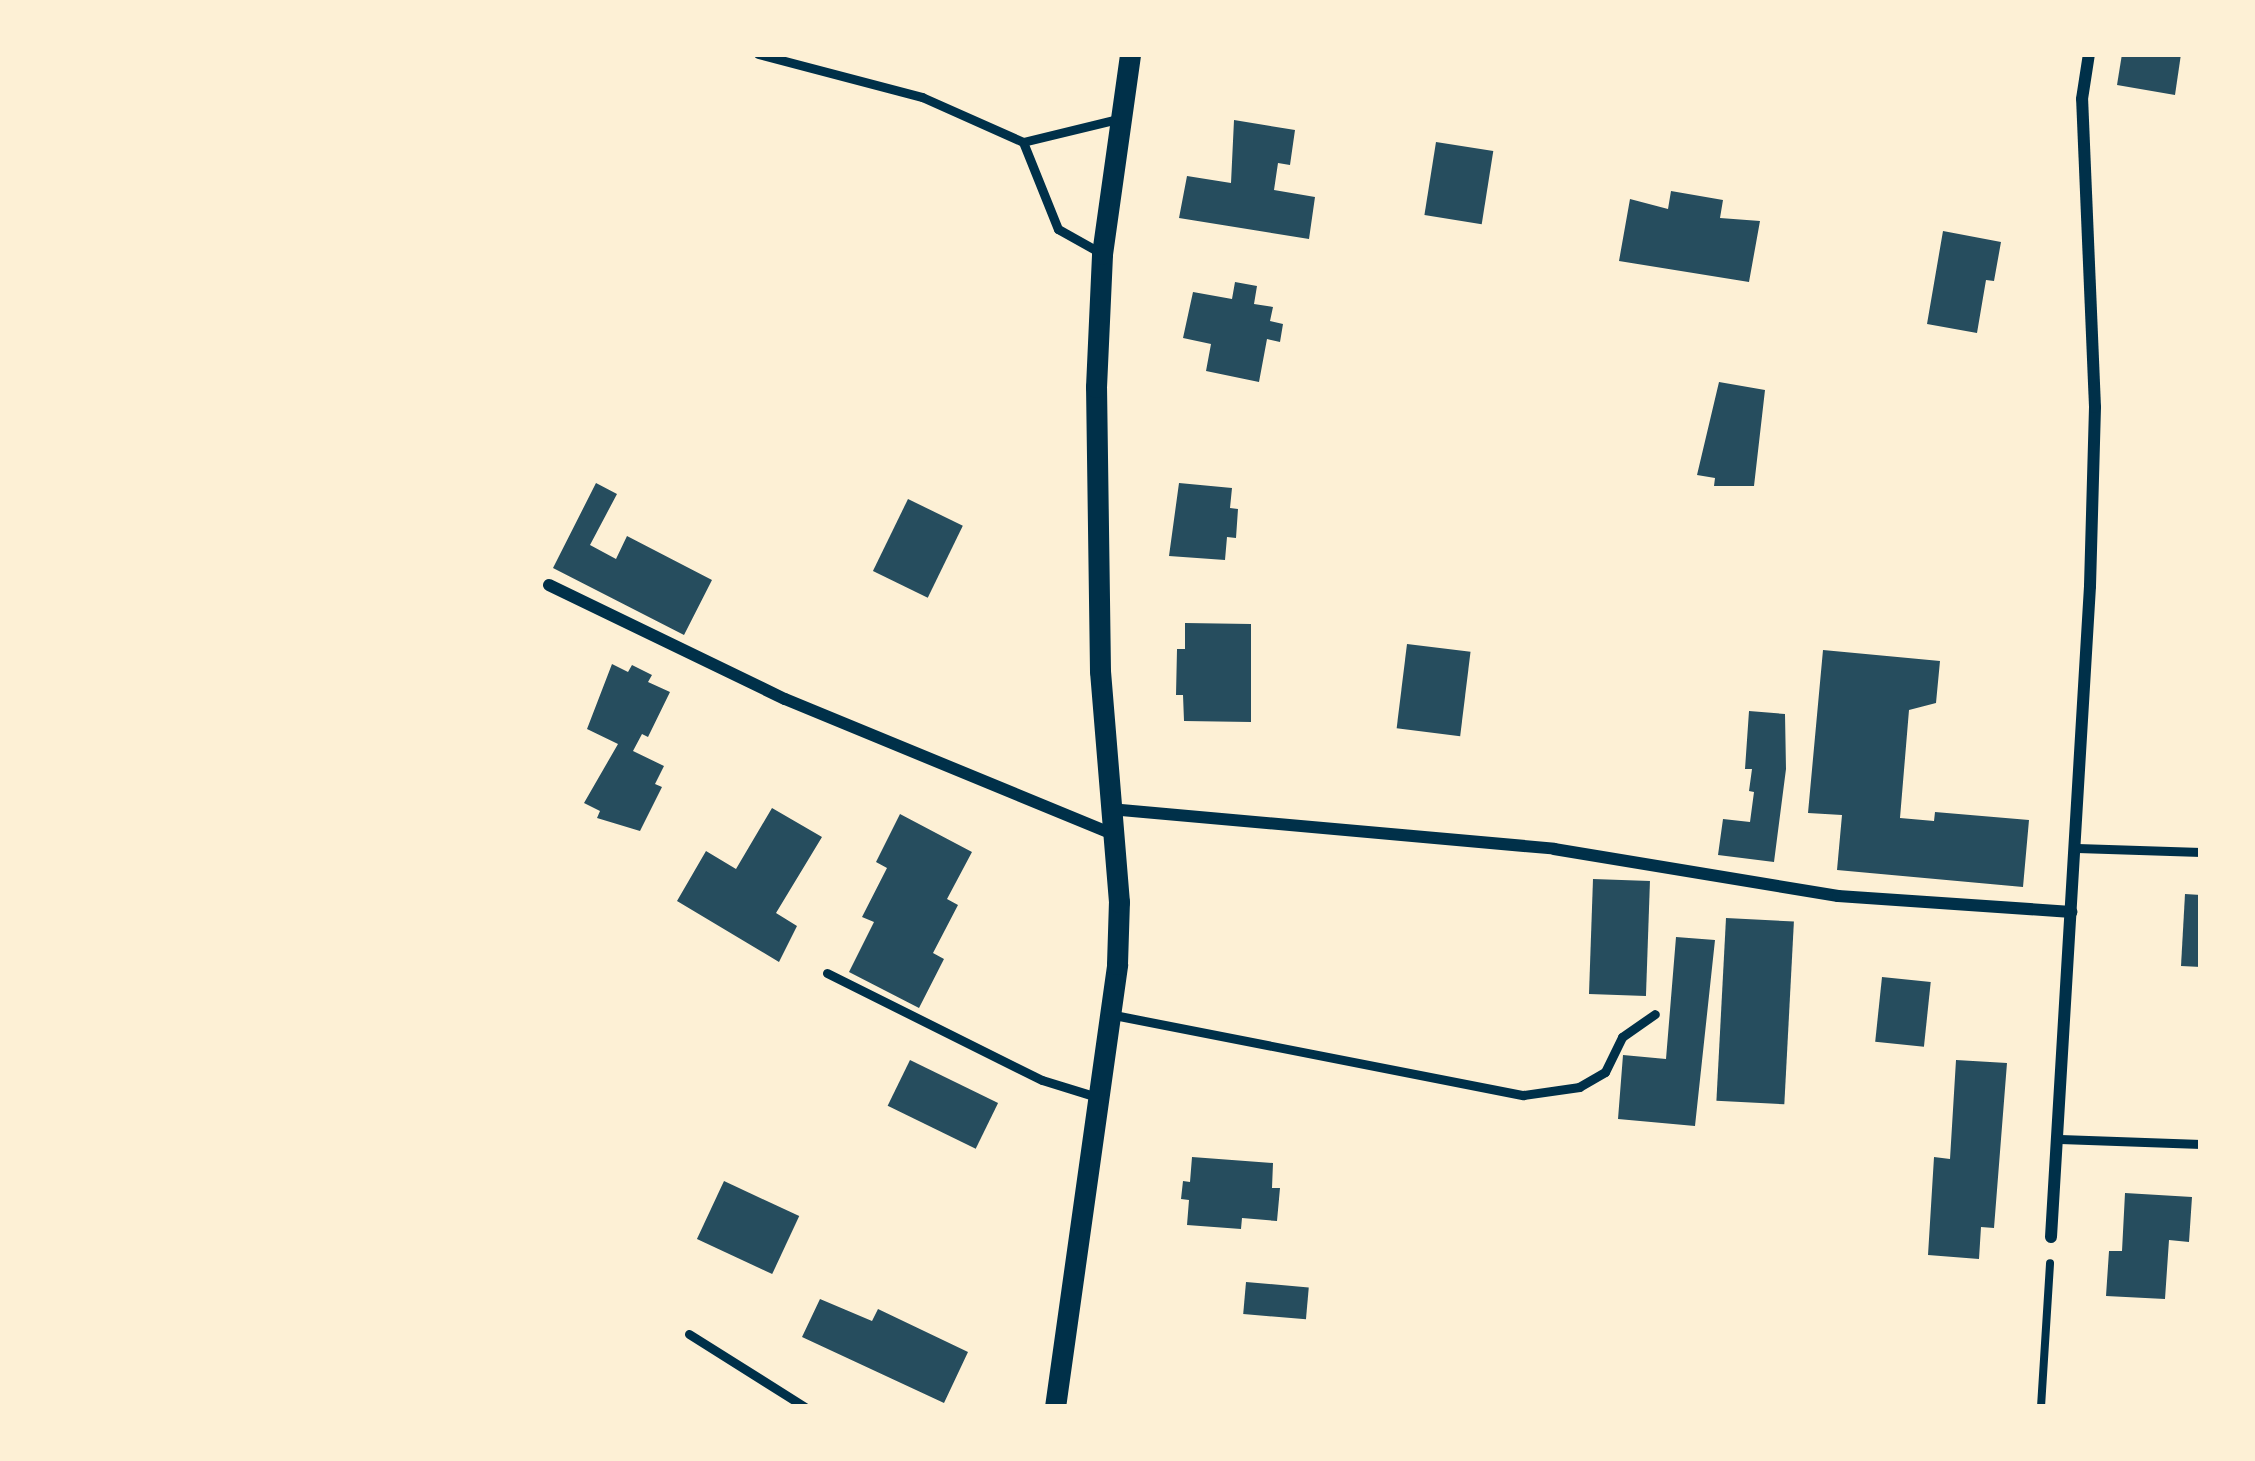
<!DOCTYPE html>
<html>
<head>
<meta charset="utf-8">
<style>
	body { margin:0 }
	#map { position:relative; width:2255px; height:1461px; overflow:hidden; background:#fdf0d5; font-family:Spectral,serif }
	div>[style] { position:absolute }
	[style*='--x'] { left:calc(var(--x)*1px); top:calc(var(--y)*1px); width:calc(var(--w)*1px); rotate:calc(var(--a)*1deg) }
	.building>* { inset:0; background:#264d5e; transform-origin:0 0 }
	.path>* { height:8px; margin:-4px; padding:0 4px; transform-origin:4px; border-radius:4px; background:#003049 }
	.service>* { height:9px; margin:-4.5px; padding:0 4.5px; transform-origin:4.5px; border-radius:4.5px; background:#003049 }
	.minor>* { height:12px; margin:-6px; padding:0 6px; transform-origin:6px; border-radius:6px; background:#003049 }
	.tertiary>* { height:21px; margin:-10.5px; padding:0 10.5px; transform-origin:10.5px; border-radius:10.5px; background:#003049 }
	span { translate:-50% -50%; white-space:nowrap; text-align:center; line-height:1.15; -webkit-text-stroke:9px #fdf0d5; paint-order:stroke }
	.frame { position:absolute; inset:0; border:57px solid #fdf0d5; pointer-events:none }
</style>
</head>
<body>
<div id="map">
	<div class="building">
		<i style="clip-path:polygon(2122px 54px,2181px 54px,2175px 95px,2117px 85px)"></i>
		<i style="clip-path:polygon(1234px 120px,1295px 130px,1290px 165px,1278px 163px,1274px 190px,1315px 197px,1309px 239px,1179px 218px,1187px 176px,1231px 183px)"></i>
		<i style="left:1436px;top:142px;width:58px;height:74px;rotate:9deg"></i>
		<i style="clip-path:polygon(1671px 191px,1723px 200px,1720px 218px,1760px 221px,1749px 282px,1619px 261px,1630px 199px,1668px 209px)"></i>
		<i style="clip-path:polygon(1943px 231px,2001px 242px,1994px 281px,1986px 280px,1977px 333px,1927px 324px)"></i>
		<i style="clip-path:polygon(1235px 282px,1257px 286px,1254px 304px,1273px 307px,1270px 321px,1283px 324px,1280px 342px,1267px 339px,1259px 382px,1206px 371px,1211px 344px,1183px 338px,1193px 292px,1232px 299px)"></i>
		<i style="clip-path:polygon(1719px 382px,1765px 390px,1754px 486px,1714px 486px,1715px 478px,1697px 475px)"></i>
		<i style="clip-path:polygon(596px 483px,617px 494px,590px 545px,616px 559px,627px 536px,712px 580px,684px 635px,553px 568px)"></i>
		<i style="clip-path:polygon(1179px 483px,1232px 488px,1230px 508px,1238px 509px,1236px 538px,1227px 537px,1225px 560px,1169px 556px)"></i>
		<i style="left:908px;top:499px;width:61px;height:80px;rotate:26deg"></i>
		<i style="clip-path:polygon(1185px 623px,1251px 624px,1251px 722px,1184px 721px,1183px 695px,1176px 695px,1177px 649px,1185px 649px)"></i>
		<i style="left:1407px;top:644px;width:64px;height:85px;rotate:7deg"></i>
		<i style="clip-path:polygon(1823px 650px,1940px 661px,1936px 703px,1909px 710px,1900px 818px,1934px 821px,1935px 812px,2029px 820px,2023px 887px,1837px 870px,1842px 815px,1808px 813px)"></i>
		<i style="clip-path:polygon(612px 664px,628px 672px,632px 665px,652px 675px,648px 682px,670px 692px,648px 737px,642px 734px,633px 751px,664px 766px,655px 784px,662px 787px,640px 831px,597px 818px,600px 811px,584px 803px,618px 744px,587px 729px)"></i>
		<i style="clip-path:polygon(1749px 711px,1785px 714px,1786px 769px,1774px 862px,1718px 855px,1723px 819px,1750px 822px,1754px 792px,1749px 791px,1752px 769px,1745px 769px)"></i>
		<i style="clip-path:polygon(772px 808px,822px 837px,776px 913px,797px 926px,779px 962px,677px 901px,706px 851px,736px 869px)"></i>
		<i style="clip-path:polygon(900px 814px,972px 852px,947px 899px,958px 905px,933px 953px,944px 959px,919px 1008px,849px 972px,874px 922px,862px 917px,887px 868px,876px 862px)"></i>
		<i style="left:1593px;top:879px;width:57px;height:115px;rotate:2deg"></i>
		<i style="clip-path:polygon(2185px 894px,2201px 895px,2201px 967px,2181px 966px)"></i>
		<i style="left:1726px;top:918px;width:68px;height:183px;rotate:3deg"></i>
		<i style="clip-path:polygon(1676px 937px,1715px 940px,1695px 1126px,1618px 1119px,1623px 1055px,1666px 1059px)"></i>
		<i style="left:1882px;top:977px;width:49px;height:65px;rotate:6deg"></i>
		<i style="left:910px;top:1060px;width:98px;height:51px;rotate:26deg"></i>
		<i style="clip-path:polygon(1956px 1060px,2007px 1063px,1994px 1228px,1981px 1227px,1979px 1259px,1928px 1255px,1934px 1157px,1950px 1159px)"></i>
		<i style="clip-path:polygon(1192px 1157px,1273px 1163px,1272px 1188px,1280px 1188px,1277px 1221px,1242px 1218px,1241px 1229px,1187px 1225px,1189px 1200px,1181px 1199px,1183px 1181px,1190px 1182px)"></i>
		<i style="left:724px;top:1181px;width:83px;height:64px;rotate:25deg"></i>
		<i style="clip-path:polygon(2125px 1193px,2192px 1197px,2189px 1242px,2169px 1240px,2165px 1299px,2106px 1296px,2109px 1251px,2122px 1251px)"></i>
		<i style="left:1246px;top:1282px;width:63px;height:32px;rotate:5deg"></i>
		<i style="clip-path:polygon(820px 1299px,872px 1321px,878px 1309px,968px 1352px,944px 1403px,802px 1337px)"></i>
	</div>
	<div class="path">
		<i style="--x:2041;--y:1407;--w:144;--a:-86.4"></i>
	</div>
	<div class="service">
		<i style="--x:758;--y:54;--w:170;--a:14.7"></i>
		<i style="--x:922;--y:97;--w:111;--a:24"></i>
		<i style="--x:1023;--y:142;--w:94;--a:68.1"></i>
		<i style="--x:1058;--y:229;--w:47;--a:29.3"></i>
		<i style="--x:1023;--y:142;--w:97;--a:-13.7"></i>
		<i style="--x:2077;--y:848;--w:124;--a:1.8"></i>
		<i style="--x:827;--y:973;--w:240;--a:26.5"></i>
		<i style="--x:1042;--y:1080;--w:58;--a:17.2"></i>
		<i style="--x:1114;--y:1015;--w:417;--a:11.1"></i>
		<i style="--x:1523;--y:1095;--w:57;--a:-8.1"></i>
		<i style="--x:1579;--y:1087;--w:30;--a:-30"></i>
		<i style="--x:1605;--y:1072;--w:39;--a:-64"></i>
		<i style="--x:1622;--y:1037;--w:40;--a:-34.9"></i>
		<i style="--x:2060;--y:1139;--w:141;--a:2"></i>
		<i style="--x:689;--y:1334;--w:137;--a:32.2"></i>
	</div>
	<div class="minor">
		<i style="--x:549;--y:585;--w:262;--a:25.8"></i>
		<i style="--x:785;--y:699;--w:355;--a:22.4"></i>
		<i style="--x:1110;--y:809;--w:446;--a:5.1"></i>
		<i style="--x:1554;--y:849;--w:288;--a:9.4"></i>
		<i style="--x:1838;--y:896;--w:234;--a:3.9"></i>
		<i style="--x:2051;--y:1237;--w:652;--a:-86.57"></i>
		<i style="--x:2090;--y:586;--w:179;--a:-88.4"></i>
		<i style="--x:2095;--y:407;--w:308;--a:-92.4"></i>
		<i style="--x:2082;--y:99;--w:46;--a:-81.2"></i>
	</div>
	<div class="tertiary">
		<i style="--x:1055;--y:1407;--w:447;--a:-82"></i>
		<i style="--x:1117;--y:964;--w:62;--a:-88.2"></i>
		<i style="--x:1119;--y:902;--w:232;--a:-94.7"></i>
		<i style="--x:1100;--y:671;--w:284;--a:-90.8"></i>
		<i style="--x:1096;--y:387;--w:133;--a:-87.4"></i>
		<i style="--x:1102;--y:254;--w:202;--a:-82"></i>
	</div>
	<div class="frame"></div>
</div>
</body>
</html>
